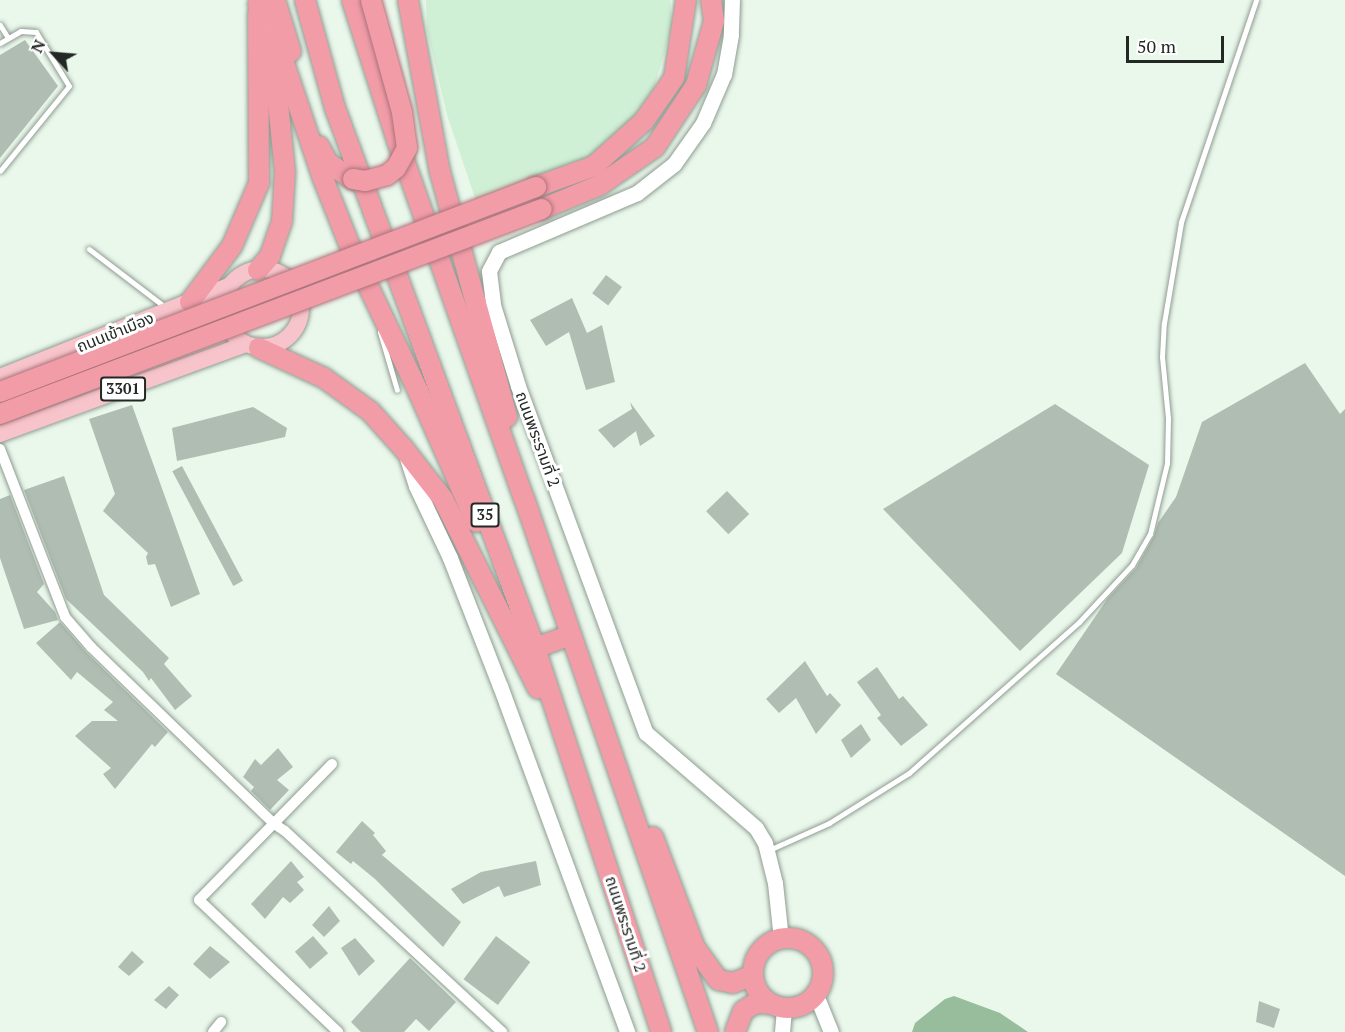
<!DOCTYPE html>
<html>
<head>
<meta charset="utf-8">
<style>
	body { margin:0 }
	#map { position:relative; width:1345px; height:1032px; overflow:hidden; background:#eaf8ec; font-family:"PT Serif","Noto Sans Thai",serif }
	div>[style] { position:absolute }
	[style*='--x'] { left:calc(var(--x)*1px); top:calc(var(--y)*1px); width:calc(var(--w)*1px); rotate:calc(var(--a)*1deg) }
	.green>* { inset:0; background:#cff0d4 }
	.water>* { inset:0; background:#97bd9d }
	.building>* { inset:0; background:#b0bdb2; transform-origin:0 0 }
	.roads { filter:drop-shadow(0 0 2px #8f9c91) drop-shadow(0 0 2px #8f9c91) }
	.lane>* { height:5px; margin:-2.5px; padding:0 2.5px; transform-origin:2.5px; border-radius:2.5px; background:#fff }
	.street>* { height:10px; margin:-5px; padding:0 5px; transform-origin:5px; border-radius:5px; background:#fff }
	.secondary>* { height:15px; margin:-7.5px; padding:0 7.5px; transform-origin:7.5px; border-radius:7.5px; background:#fff }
	.primary>* { height:16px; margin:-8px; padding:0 8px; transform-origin:8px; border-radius:8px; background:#f7c4cb }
	.primary>.ring { margin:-8px; padding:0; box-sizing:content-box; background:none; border:16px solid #f7c4cb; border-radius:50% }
	.highway>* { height:20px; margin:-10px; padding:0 10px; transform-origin:10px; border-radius:10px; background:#f29ca8 }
	.highway>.ring { margin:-10px; padding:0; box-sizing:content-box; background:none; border:20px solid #f29ca8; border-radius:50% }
	.bridges { filter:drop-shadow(0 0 2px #aa737a) drop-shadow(0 0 2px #aa737a) }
	.highway-bridge>* { height:20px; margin:-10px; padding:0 10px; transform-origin:10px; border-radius:10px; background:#f29ca8 }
	span { translate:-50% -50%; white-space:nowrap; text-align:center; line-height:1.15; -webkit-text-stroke:6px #fff; paint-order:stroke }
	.shield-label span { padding:2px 4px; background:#fff; border:2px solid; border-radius:4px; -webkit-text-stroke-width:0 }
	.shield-label { font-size:15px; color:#232824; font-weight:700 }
	.street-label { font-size:16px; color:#232824 }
	.north { position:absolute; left:24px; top:24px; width:60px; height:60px; -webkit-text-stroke:4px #fff; paint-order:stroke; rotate:296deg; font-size:16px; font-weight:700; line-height:24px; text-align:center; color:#232824 }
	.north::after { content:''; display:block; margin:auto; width:21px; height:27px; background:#232824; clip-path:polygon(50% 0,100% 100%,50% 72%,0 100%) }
	.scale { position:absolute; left:1126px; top:36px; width:98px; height:27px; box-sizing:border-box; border:3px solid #232824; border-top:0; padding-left:8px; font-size:18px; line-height:21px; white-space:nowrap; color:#232824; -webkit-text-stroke:4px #fff; paint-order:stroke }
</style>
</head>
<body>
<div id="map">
	<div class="green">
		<i style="clip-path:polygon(426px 0,670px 0,672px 26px,654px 88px,627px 127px,588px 160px,477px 204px,447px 115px,427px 30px)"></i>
	</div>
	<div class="water">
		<i style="clip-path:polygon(954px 996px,1000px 1013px,1028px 1032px,912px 1032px,915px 1023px,945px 999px)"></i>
	</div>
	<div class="building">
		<i style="clip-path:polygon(25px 40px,58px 86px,0 158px,0 55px)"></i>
		<i style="left:606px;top:275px;width:20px;height:23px;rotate:37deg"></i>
		<i style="clip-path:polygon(572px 298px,587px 333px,602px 325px,615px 382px,586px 390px,569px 332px,546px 346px,530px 320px)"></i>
		<i style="clip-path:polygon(1305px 363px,1340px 414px,1345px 409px,1345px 876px,1056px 674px,1108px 598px,1136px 568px,1154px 536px,1158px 523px,1176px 497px,1202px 422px)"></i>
		<i style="clip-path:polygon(630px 402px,655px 436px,640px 446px,636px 431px,614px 448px,598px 430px,632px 409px)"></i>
		<i style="clip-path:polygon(1055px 404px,1149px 465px,1122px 553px,1020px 651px,883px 509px)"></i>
		<i style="clip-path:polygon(132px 405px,200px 594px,171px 607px,155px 564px,148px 565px,146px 557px,148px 553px,103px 511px,115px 494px,89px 419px)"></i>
		<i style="clip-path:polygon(253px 407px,287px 428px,285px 437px,177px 461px,172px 428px)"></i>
		<i style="left:182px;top:466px;width:130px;height:11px;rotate:62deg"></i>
		<i style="clip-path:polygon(64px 476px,104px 595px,169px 658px,164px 664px,192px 696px,175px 710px,151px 678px,149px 681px,143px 672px,66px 599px,24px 490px)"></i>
		<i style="left:727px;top:491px;width:32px;height:29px;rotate:46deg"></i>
		<i style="clip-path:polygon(10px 495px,44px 584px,37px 592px,55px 612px,58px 620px,24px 629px,0 558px,0 499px)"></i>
		<i style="clip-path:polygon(60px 622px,86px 652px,168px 732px,155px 747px,152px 744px,115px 789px,103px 774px,111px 768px,75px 736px,92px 721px,118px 721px,104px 710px,113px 702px,77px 672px,71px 680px,36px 643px)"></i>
		<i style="clip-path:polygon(805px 661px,827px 696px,830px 693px,841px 705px,816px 734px,796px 698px,779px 713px,766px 699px)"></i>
		<i style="clip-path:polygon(877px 667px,899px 699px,903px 696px,928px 725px,901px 746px,877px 718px,881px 715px,857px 682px)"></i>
		<i style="clip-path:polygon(861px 724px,871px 740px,851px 758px,841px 740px)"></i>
		<i style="clip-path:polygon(278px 748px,293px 767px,277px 780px,289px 790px,270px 810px,251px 791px,254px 787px,243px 777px,255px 759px,261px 765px)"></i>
		<i style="clip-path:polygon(362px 821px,375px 833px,373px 835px,386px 851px,382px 855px,461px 922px,443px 947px,375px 879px,353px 861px,351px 864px,336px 852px)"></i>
		<i style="clip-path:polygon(291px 861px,304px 877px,297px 882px,304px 890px,290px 903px,283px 897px,265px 919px,251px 904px)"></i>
		<i style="clip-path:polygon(536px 861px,541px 885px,504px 897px,499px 886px,463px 904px,451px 889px,481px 872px)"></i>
		<i style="clip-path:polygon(329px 906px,340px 921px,324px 937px,312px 925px)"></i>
		<i style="left:313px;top:936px;width:23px;height:24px;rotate:49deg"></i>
		<i style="left:496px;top:936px;width:43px;height:54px;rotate:37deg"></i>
		<i style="clip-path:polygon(355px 938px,375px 961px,359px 976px,341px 948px)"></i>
		<i style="clip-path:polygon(210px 946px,230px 962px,210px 979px,193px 964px)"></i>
		<i style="clip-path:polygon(132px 951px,144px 962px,129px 976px,118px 967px)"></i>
		<i style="clip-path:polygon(410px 958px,456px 1002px,429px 1031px,416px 1019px,404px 1032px,361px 1032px,351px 1022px)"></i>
		<i style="clip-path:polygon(169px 986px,179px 995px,166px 1009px,154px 1000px)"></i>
		<i style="clip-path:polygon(1259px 1001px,1280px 1009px,1274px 1028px,1256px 1022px)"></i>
	</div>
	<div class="roads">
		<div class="lane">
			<i style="--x:0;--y:25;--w:15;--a:58"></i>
			<i style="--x:0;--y:43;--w:24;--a:-30"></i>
			<i style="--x:21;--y:31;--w:15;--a:4"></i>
			<i style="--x:36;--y:32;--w:63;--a:58.6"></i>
			<i style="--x:69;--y:86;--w:109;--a:129.1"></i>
			<i style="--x:89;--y:249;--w:96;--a:37.3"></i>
			<i style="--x:380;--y:332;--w:60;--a:73.7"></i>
			<i style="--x:769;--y:850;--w:66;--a:-24.2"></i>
			<i style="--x:829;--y:823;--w:94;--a:-32"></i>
			<i style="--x:909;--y:773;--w:227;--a:-41.6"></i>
			<i style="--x:1079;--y:622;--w:78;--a:-47.1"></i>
			<i style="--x:1132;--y:565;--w:36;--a:-60"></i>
			<i style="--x:1150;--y:534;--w:73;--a:-76.5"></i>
			<i style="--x:1167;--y:463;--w:45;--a:-88.7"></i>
			<i style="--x:1168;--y:418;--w:61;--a:-95.6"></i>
			<i style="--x:1162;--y:357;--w:34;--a:-87"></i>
			<i style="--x:1164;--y:323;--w:102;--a:-80.4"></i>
			<i style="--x:1181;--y:222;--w:234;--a:-71.3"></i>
		</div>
		<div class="street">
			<i style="--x:0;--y:449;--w:180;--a:68.8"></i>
			<i style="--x:65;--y:617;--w:40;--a:49"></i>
			<i style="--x:91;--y:647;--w:253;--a:44"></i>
			<i style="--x:273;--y:823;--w:14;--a:34"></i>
			<i style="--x:285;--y:831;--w:296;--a:42.8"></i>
			<i style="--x:332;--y:764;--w:190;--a:134.4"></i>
			<i style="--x:199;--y:900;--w:192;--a:43.5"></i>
			<i style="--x:213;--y:1032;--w:13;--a:-51"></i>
		</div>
		<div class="secondary">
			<i style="--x:732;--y:0;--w:35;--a:92"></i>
			<i style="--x:731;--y:35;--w:40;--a:100"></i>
			<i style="--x:724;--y:74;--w:53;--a:113.2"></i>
			<i style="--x:703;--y:123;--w:50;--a:125.3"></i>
			<i style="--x:674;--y:164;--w:47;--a:141.9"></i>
			<i style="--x:637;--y:193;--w:150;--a:156.9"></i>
			<i style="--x:499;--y:252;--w:21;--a:118"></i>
			<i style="--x:489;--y:271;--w:34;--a:83"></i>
			<i style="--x:493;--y:305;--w:85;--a:72.8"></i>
			<i style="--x:518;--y:386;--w:370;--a:69.8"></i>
			<i style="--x:646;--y:733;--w:145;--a:40.8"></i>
			<i style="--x:756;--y:828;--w:17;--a:59"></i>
			<i style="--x:765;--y:843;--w:41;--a:76"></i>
			<i style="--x:775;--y:883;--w:56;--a:83.9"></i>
			<i style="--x:407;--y:458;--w:29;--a:72"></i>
			<i style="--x:416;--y:486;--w:80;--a:64.7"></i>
			<i style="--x:450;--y:558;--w:137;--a:68.7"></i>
			<i style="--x:500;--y:686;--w:369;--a:69.8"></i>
			<i style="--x:816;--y:995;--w:40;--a:68"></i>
			<i style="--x:782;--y:1032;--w:24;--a:-85"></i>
		</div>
		<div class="primary">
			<i class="ring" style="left:223px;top:269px;width:62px;height:62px"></i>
			<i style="--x:0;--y:377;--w:246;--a:-21.7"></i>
			<i style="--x:0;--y:434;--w:262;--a:-20.1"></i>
		</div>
		<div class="highway">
			<i style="--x:275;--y:0;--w:54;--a:72.9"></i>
			<i style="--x:305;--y:0;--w:112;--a:74.5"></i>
			<i style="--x:335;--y:108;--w:576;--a:69.68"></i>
			<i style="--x:535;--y:648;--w:404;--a:71.8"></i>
			<i style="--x:352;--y:0;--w:150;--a:72.2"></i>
			<i style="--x:398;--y:143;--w:377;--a:70.5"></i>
			<i style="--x:524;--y:498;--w:565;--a:70.99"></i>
			<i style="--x:408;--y:0;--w:175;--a:79.5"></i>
			<i style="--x:440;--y:172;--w:254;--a:74.7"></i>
			<i style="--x:258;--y:4;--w:58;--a:65.6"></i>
			<i style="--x:282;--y:57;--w:126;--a:71.4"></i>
			<i style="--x:322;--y:176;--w:84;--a:68.3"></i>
			<i style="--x:353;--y:254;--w:152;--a:64.6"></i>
			<i style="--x:418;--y:391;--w:143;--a:66.1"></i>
			<i style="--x:319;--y:146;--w:19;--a:62"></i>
			<i style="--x:328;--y:163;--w:30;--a:33"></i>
			<i style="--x:536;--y:187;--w:62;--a:-19.9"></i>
			<i style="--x:594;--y:166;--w:67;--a:-42"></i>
			<i style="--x:644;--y:121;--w:52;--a:-55.1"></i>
			<i style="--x:674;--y:78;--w:79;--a:-81.3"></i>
			<i style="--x:542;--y:209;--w:63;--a:-22.5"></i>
			<i style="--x:600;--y:185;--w:67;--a:-34.6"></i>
			<i style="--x:655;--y:147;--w:74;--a:-56.5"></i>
			<i style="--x:696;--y:85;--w:66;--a:-74.3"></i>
			<i style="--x:714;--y:21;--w:21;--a:-98"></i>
			<i style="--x:258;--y:270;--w:18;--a:-49"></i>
			<i style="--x:270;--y:256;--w:37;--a:-71"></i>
			<i style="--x:282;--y:221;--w:49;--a:-86.5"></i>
			<i style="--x:285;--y:172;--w:100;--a:-95.8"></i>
			<i style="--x:275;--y:73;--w:19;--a:-106"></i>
			<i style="--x:190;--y:302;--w:70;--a:-53.1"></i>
			<i style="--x:232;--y:246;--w:69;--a:-66.8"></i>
			<i style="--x:259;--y:183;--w:170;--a:-90.3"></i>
			<i style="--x:259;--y:348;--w:72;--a:24.8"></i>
			<i style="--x:324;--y:378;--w:57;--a:35.7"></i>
			<i style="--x:370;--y:411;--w:51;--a:48.2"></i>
			<i style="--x:404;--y:449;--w:63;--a:52"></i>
			<i style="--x:443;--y:499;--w:212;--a:63.4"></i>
			<i style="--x:530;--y:638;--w:11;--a:63"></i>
			<i style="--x:535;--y:648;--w:37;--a:-20"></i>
			<i style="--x:653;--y:837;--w:119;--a:69.3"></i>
			<i style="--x:695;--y:948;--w:39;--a:54"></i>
			<i style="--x:718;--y:980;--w:15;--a:11"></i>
			<i style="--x:733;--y:983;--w:22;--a:-22"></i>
			<i class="ring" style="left:753px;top:938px;width:50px;height:50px"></i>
			<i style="--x:735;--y:1032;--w:22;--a:-69"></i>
			<i style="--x:743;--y:1011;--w:15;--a:-32"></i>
			<i style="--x:756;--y:1003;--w:16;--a:4"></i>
		</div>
	</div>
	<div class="bridges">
		<div class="highway-bridge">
			<i style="--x:353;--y:179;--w:12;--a:9"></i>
			<i style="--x:365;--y:181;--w:23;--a:-15"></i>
			<i style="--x:387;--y:175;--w:11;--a:-38"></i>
			<i style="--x:396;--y:168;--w:23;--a:-61"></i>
			<i style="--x:407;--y:148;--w:36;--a:-98"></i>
			<i style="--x:402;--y:112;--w:116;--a:-105.5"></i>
			<i style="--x:0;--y:392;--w:574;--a:-20.93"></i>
			<i style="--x:0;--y:414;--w:579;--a:-20.72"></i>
		</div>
	</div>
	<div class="shield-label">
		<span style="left:123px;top:389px">3301</span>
		<span style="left:485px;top:515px">35</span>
	</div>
	<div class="street-label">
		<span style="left:115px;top:332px;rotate:-22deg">ถนนเข้าเมือง</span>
		<span style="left:538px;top:439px;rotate:70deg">ถนนพระรามที่ 2</span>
		<span style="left:626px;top:924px;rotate:72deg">ถนนพระรามที่ 2</span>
	</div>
	<div class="north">N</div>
	<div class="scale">50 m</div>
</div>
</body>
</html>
